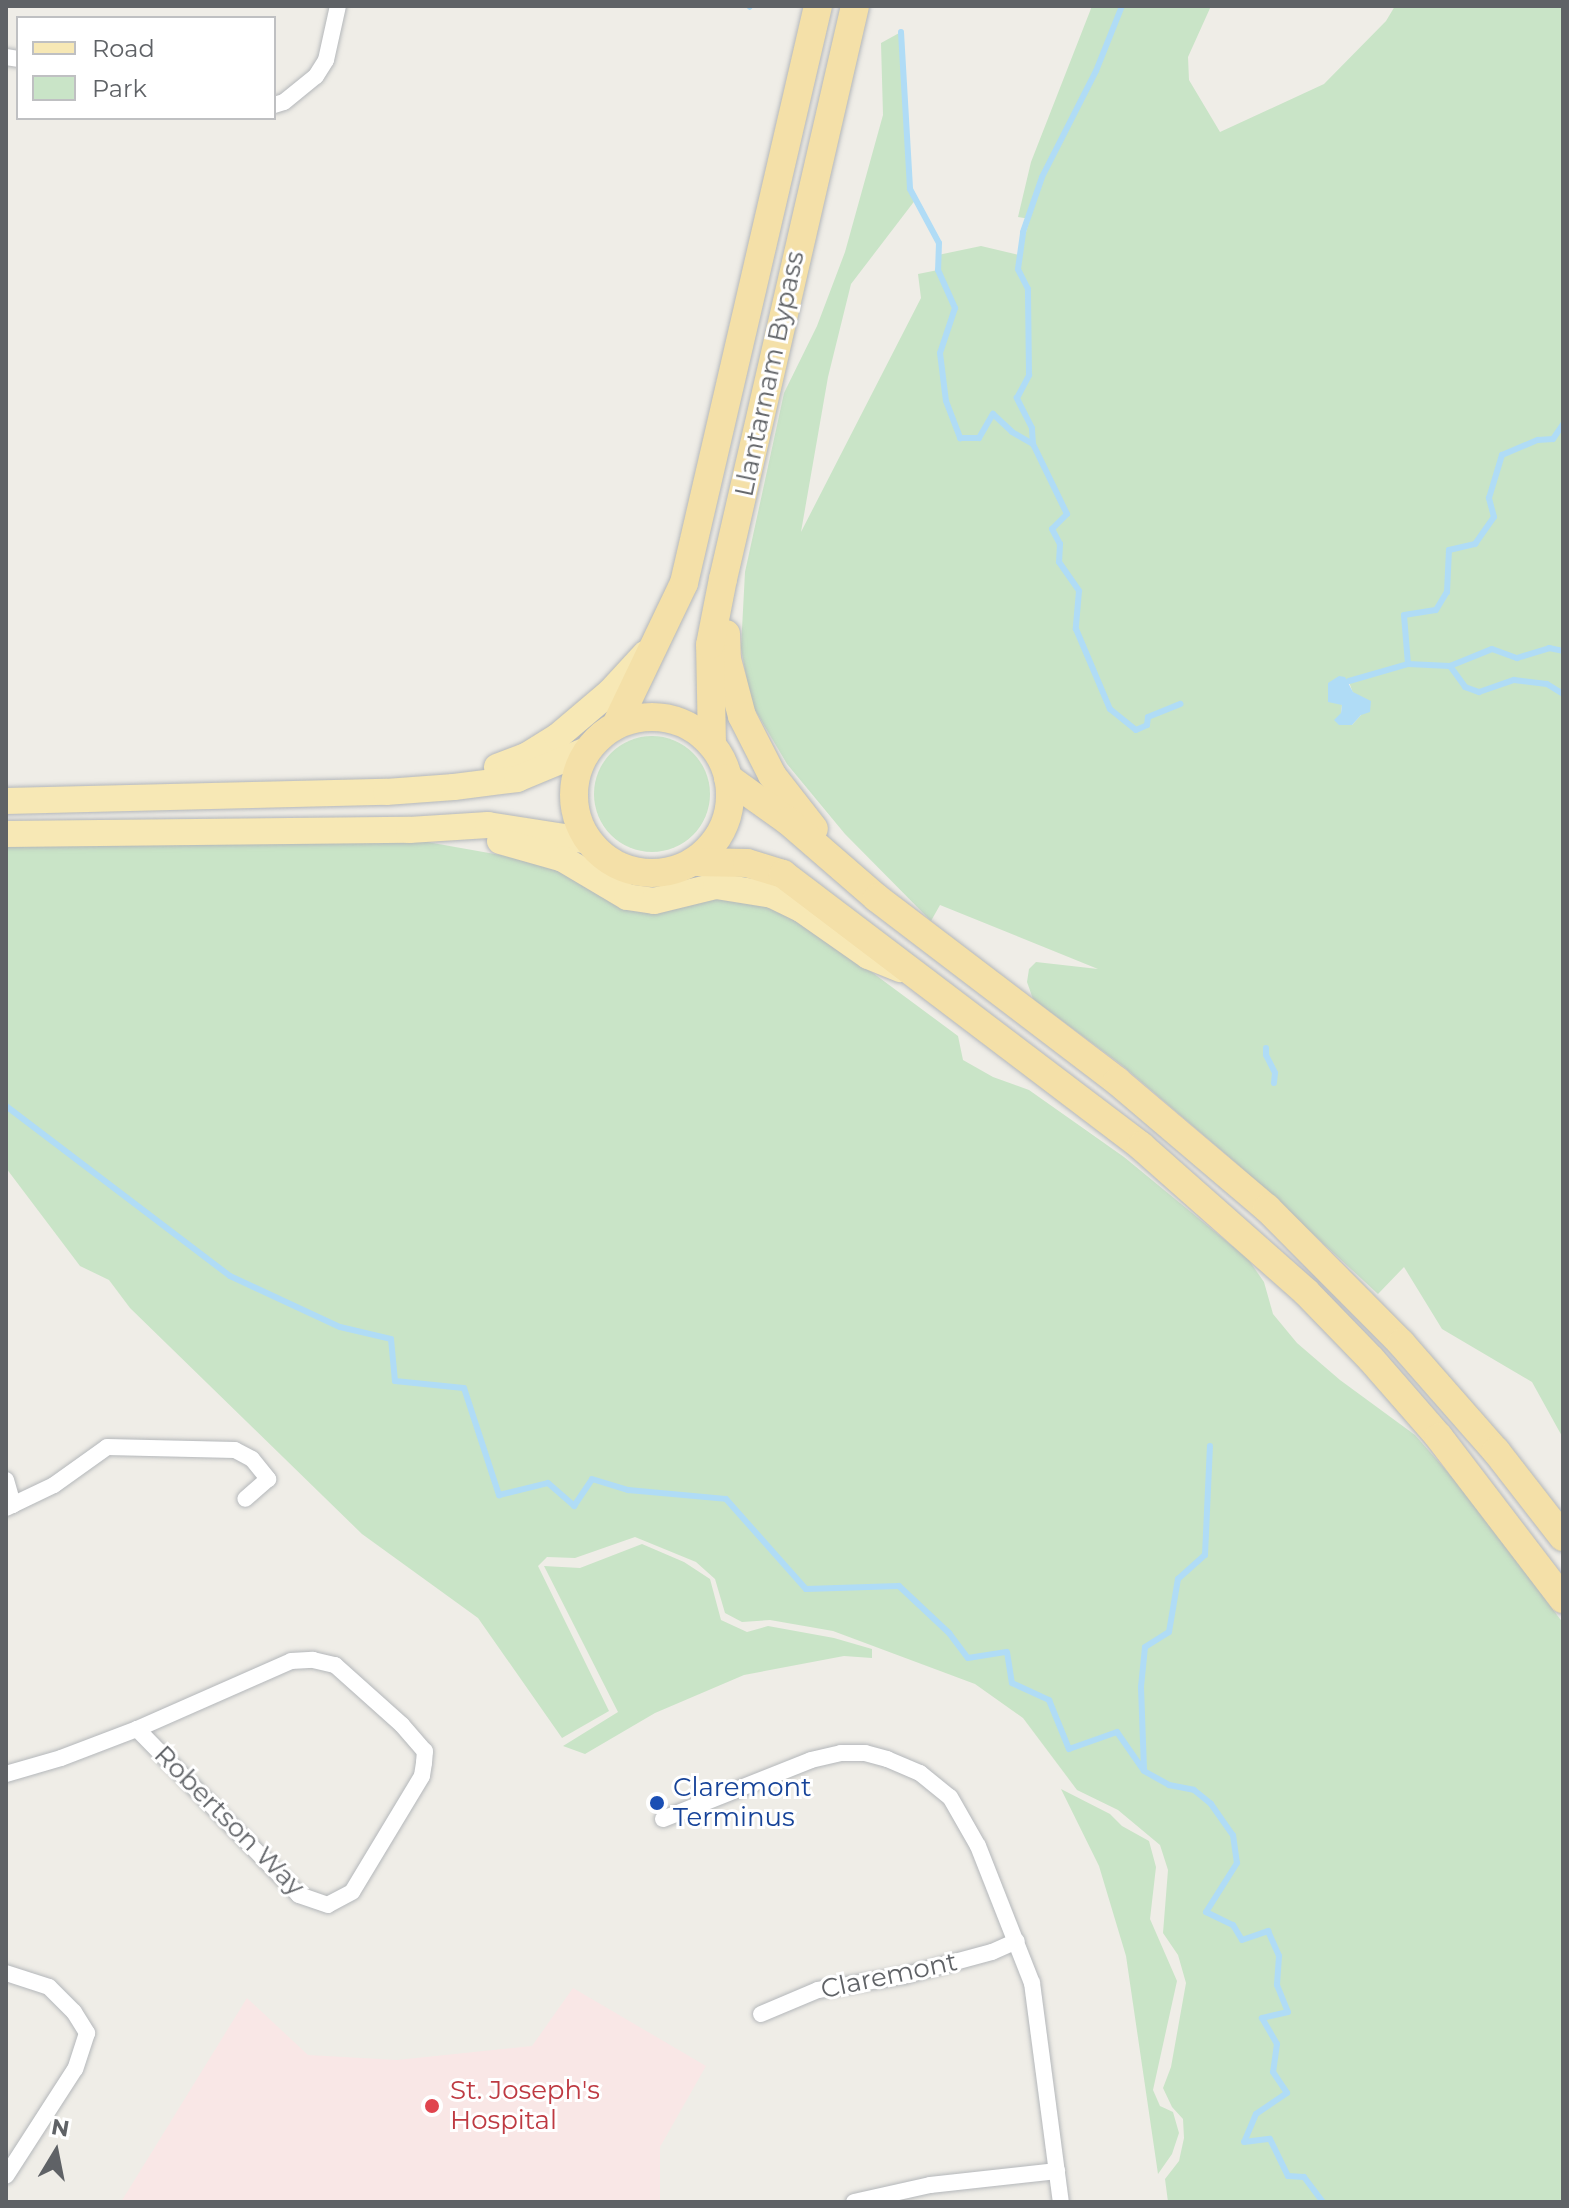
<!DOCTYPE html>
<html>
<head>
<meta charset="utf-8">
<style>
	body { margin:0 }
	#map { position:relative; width:1569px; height:2208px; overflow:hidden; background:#efede7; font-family:Montserrat,sans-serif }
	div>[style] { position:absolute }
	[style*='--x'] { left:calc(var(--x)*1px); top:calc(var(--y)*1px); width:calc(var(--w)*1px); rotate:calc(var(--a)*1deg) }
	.medical>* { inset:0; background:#f9e7e6 }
	.green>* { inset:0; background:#c9e4c7 }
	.round { border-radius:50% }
	.water>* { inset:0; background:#b0dcf6 }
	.stream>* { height:6px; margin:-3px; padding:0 3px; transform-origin:3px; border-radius:3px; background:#b0dcf6 }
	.roads { filter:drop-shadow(0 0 2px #b4b7ba) drop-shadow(0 0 2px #b4b7ba) }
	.minor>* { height:16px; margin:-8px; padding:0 8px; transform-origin:8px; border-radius:8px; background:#fff }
	.primary>* { height:26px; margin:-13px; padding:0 13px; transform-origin:13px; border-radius:13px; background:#f7e8b5 }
	.trunk>* { height:28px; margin:-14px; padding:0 14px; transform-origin:14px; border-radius:14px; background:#f4e0a8 }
	.trunk>.ring { margin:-14px; padding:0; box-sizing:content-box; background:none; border:28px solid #f4e0a8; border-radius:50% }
	.dots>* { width:22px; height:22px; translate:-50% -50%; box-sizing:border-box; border:4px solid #fff; border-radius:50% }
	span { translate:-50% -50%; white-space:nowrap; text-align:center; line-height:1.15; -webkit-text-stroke:6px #fff; paint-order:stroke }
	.street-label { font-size:26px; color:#5f6266 }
	.transit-label { font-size:26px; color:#164399 }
	.left { translate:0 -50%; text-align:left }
	.health-label { font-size:26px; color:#be3a42 }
	.frame { position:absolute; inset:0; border:8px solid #5f6266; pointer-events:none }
	.legend { position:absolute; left:16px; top:16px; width:260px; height:104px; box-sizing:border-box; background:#fff; border:2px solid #bfc0c2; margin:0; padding:10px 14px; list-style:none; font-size:24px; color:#5f6266 }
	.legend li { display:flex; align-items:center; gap:16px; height:40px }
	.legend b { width:40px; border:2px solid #bfc0c2 }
	.north { position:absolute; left:16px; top:2112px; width:80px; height:80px; -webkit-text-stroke:6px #fff; paint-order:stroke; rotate:10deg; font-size:22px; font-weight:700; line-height:32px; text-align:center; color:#5f6266 }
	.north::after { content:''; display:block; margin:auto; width:28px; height:36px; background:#5f6266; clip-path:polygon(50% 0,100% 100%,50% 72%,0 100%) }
</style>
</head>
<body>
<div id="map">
	<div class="medical">
		<i style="clip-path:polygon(573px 1988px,706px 2066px,660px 2147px,660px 2202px,121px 2202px,247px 1998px,308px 2055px,397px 2060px,532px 2046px)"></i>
	</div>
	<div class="green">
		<i style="clip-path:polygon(evenodd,1092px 6px,1211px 6px,1188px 57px,1189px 80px,1220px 132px,1324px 84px,1386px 21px,1395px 6px,1563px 6px,1563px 1438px,1532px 1382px,1442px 1329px,1404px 1267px,1378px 1294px,1235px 1162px,1123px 1066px,1033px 999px,1027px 982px,1029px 969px,1036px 962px,1098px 969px,940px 905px,931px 921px,845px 834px,787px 764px,751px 703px,741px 648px,745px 572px,784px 393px,817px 326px,845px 252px,883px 115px,881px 43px,901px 32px,910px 189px,916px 199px,851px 284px,828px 377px,801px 532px,921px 298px,918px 274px,938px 270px,938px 255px,981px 246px,1019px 255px,1030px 219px,1018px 217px,1031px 162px,1092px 6px,1349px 682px,1361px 715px,1352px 725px,1341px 713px,1342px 705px,1329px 694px,1349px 682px)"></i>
		<i class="round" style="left:594px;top:736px;width:116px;height:116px"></i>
		<i style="clip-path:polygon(346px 840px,384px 843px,416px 840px,551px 864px,600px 896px,645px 910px,718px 898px,743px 899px,796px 916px,958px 1036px,963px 1060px,993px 1077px,1029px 1090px,1124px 1157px,1248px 1259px,1264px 1282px,1273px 1314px,1297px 1343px,1340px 1380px,1415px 1435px,1473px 1501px,1563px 1623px,1563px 2202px,1168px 2202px,1165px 2179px,1179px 2161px,1184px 2138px,1183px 2119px,1172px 2107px,1163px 2088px,1171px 2067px,1186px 1983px,1178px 1955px,1163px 1933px,1168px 1870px,1160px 1845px,1118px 1810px,1077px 1790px,1023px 1718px,975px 1684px,833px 1631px,770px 1620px,742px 1622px,725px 1613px,715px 1579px,696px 1562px,635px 1537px,575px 1558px,547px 1557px,538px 1566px,609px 1711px,562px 1738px,478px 1618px,362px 1534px,130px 1308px,109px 1280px,80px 1266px,6px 1168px,6px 845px)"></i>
		<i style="clip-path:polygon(642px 1544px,684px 1562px,710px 1579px,721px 1620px,747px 1632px,768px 1626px,834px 1638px,872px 1649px,872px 1658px,844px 1656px,744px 1675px,655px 1713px,585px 1754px,563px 1746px,618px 1712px,544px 1566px,580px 1568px)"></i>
		<i style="clip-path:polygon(1061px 1789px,1110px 1814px,1122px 1826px,1149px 1841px,1156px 1867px,1150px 1919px,1177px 1981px,1153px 2090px,1160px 2106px,1173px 2112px,1179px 2133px,1172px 2154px,1158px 2174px,1126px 1956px,1099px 1866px)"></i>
	</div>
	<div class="water">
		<i style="clip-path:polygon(1339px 676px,1345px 677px,1353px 692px,1371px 701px,1370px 712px,1361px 715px,1352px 725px,1339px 725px,1334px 720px,1341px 713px,1342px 705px,1328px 702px,1328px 683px)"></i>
	</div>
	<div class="stream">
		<i style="--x:749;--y:6;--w:1;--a:45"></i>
		<i style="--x:901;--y:32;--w:157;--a:86.7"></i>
		<i style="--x:910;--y:189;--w:61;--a:61.8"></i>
		<i style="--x:939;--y:243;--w:27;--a:92"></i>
		<i style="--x:938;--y:270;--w:42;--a:65.9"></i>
		<i style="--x:955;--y:308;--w:47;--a:108.4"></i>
		<i style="--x:940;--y:353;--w:48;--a:82.9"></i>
		<i style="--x:946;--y:401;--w:40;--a:69"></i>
		<i style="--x:960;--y:438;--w:19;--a:0"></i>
		<i style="--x:979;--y:438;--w:28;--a:-60"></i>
		<i style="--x:993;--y:414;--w:26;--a:43"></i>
		<i style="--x:1012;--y:432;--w:24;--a:30"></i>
		<i style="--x:1033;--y:444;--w:78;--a:64.1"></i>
		<i style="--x:1067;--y:514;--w:21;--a:135"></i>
		<i style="--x:1052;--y:529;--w:17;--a:62"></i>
		<i style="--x:1060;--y:544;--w:18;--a:93"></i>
		<i style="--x:1059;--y:562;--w:35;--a:55"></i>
		<i style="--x:1079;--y:591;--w:38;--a:95"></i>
		<i style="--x:1076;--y:629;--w:87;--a:67"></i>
		<i style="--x:1110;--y:709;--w:33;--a:39"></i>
		<i style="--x:1136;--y:730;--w:12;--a:-24"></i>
		<i style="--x:1147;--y:725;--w:8;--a:-83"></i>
		<i style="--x:1148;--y:717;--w:35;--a:-22"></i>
		<i style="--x:1033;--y:444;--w:16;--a:-94"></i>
		<i style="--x:1032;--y:428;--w:34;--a:-117"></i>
		<i style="--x:1017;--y:398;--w:26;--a:-62"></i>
		<i style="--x:1029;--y:375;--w:86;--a:-90.7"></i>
		<i style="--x:1028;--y:289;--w:22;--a:-117"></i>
		<i style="--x:1018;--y:269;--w:37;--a:-82"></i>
		<i style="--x:1023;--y:232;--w:58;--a:-70.9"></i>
		<i style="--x:1042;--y:177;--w:119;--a:-63"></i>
		<i style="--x:1096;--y:71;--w:70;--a:-68.2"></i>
		<i style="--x:1408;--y:664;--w:49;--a:-94.7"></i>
		<i style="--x:1404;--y:615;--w:32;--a:-9"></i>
		<i style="--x:1436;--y:610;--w:21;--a:-59"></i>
		<i style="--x:1447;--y:592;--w:42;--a:-87.3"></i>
		<i style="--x:1449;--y:550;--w:27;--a:-13"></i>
		<i style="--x:1475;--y:544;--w:33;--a:-55"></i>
		<i style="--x:1494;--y:517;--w:20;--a:-105"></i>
		<i style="--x:1489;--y:498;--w:45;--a:-73.2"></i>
		<i style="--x:1502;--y:455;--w:39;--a:-23"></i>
		<i style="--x:1538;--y:440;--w:15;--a:-4"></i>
		<i style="--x:1553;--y:439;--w:18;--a:-56"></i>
		<i style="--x:1450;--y:666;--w:26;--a:54"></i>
		<i style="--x:1465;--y:687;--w:15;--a:20"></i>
		<i style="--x:1479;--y:692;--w:37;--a:-19"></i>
		<i style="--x:1514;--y:680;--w:33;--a:7"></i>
		<i style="--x:1547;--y:684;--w:19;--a:32"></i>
		<i style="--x:1349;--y:681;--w:61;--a:-16.1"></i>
		<i style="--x:1408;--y:664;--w:42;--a:2.7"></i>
		<i style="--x:1450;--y:666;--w:45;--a:-22"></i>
		<i style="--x:1492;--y:649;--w:27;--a:20"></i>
		<i style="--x:1517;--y:658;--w:34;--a:-17"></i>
		<i style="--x:1549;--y:648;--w:14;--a:12"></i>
		<i style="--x:1266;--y:1048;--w:7;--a:90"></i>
		<i style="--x:1266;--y:1055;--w:20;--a:63"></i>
		<i style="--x:1275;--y:1073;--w:10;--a:96"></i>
		<i style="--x:6;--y:1106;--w:281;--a:37.2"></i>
		<i style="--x:230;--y:1276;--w:121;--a:24.9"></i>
		<i style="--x:340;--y:1327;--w:52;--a:13.2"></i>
		<i style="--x:391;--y:1339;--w:42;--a:84.6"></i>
		<i style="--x:395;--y:1381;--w:69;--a:5.8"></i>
		<i style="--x:464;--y:1388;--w:113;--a:71.9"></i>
		<i style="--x:499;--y:1495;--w:50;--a:-13.8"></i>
		<i style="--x:548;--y:1483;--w:35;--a:41"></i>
		<i style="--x:574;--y:1506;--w:32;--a:-56"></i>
		<i style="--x:592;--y:1479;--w:38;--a:17"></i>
		<i style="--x:628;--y:1490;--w:98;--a:5.2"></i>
		<i style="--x:726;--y:1499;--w:120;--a:48.4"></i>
		<i style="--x:806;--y:1589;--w:93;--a:-1.8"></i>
		<i style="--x:899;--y:1586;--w:69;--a:43.2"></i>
		<i style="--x:949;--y:1633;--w:31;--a:53"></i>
		<i style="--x:968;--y:1658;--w:39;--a:-9"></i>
		<i style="--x:1007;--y:1652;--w:31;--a:81"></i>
		<i style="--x:1012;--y:1683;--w:41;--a:24.7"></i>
		<i style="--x:1049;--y:1700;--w:53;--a:67.8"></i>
		<i style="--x:1069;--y:1749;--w:51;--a:-19.5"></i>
		<i style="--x:1117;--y:1732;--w:47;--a:55.3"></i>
		<i style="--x:1144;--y:1771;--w:29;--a:29"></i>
		<i style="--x:1169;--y:1785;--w:25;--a:11"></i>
		<i style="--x:1194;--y:1790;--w:22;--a:39"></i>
		<i style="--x:1211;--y:1804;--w:38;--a:55"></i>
		<i style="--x:1233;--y:1835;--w:28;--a:82"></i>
		<i style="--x:1237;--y:1863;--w:58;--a:122.3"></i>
		<i style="--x:1206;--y:1912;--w:30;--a:26"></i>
		<i style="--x:1233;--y:1925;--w:17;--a:59"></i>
		<i style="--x:1242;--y:1940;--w:28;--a:-19"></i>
		<i style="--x:1268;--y:1931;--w:27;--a:66"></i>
		<i style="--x:1279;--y:1956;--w:29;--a:94"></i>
		<i style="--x:1277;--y:1985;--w:29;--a:68"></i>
		<i style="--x:1288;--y:2012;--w:27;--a:167"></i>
		<i style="--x:1262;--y:2018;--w:30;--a:60"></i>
		<i style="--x:1277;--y:2044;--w:28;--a:98"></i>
		<i style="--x:1273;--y:2072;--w:25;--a:56"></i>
		<i style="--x:1287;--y:2093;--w:37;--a:146"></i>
		<i style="--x:1256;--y:2114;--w:30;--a:113"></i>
		<i style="--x:1244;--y:2142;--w:26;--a:-7"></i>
		<i style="--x:1270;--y:2139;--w:41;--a:64.1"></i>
		<i style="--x:1288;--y:2176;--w:16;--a:4"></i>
		<i style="--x:1304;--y:2177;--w:31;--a:53"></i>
		<i style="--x:1144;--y:1769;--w:82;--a:-92.1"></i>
		<i style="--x:1141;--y:1687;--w:40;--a:-84.3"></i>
		<i style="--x:1145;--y:1647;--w:28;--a:-32"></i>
		<i style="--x:1169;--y:1632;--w:54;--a:-80.4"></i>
		<i style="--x:1178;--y:1579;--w:36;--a:-42"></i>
		<i style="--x:1205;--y:1555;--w:109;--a:-87.4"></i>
	</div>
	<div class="roads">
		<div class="minor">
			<i style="--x:6;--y:57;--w:12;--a:9"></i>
			<i style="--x:274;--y:105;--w:10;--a:-17"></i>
			<i style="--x:284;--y:102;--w:41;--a:-39.1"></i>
			<i style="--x:316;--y:76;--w:19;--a:-58"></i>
			<i style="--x:326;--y:60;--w:55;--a:-77.5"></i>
			<i style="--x:6;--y:1480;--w:26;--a:74"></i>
			<i style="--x:6;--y:1508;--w:53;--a:-25.6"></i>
			<i style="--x:54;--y:1485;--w:65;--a:-35.6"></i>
			<i style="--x:107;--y:1447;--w:128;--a:1.3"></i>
			<i style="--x:235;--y:1450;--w:19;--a:28"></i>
			<i style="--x:252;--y:1459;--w:26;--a:51"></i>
			<i style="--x:268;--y:1479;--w:30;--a:139"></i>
			<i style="--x:6;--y:1774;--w:57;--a:-16.2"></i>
			<i style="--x:61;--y:1758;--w:81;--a:-20.9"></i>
			<i style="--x:137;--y:1729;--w:168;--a:-23.8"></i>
			<i style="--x:291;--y:1661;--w:22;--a:-3"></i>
			<i style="--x:313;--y:1660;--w:23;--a:13"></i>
			<i style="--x:335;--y:1665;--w:90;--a:41.8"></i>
			<i style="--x:402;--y:1725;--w:35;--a:49"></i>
			<i style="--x:425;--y:1751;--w:12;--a:95"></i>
			<i style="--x:424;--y:1763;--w:13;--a:99"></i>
			<i style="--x:422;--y:1776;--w:135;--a:121.1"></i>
			<i style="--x:352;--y:1892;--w:27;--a:152"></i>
			<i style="--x:328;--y:1905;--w:31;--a:-161"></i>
			<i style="--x:299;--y:1895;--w:232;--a:-134.3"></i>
			<i style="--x:663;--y:1819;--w:159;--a:-21.7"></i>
			<i style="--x:811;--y:1760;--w:31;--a:-13"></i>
			<i style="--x:841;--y:1753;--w:24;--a:0"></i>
			<i style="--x:865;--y:1753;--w:23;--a:15"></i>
			<i style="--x:887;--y:1759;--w:36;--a:23"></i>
			<i style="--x:920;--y:1773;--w:38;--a:39"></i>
			<i style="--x:950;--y:1797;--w:56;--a:60.3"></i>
			<i style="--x:978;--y:1846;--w:147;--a:68.5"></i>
			<i style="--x:1032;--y:1983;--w:221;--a:82.5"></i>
			<i style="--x:6;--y:1973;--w:45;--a:18"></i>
			<i style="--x:49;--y:1987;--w:35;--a:45"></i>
			<i style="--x:74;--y:2012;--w:25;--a:58"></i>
			<i style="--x:87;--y:2033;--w:38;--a:108"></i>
			<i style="--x:75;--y:2069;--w:127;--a:122.8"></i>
			<i style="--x:761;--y:2014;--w:62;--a:-22.8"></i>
			<i style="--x:818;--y:1990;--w:86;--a:-9.4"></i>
			<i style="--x:903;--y:1976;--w:92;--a:-15.1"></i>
			<i style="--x:992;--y:1952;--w:27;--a:-24"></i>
			<i style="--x:854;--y:2202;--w:78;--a:-12.6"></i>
			<i style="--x:930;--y:2185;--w:128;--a:-6.3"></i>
		</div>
		<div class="primary">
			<i style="--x:497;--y:767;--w:31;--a:-21"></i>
			<i style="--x:526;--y:756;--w:36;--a:-32"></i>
			<i style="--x:557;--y:737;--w:70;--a:-40.3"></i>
			<i style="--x:610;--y:692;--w:52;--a:-47.4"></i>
			<i style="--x:6;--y:801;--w:380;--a:-1.4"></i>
			<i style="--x:386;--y:792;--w:68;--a:-4.2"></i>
			<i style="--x:454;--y:787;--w:64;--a:-7.2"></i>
			<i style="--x:517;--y:779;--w:78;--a:-22.6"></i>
			<i style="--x:6;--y:834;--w:403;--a:-0.6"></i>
			<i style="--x:409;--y:830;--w:79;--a:-3.6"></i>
			<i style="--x:488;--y:825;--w:102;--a:9"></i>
			<i style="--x:500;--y:841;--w:66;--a:15.9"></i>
			<i style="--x:563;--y:859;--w:74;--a:30.7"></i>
			<i style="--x:627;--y:897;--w:27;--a:8"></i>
			<i style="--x:654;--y:901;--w:64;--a:-13.6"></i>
			<i style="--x:716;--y:886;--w:57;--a:9.1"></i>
			<i style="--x:772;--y:895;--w:32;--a:26"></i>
			<i style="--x:801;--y:909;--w:82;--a:35"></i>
			<i style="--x:868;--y:956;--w:35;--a:22"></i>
		</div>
		<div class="trunk">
			<i style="--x:726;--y:634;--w:25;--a:88"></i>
			<i style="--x:727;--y:659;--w:59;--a:75.3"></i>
			<i style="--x:742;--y:716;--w:66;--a:63"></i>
			<i style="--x:772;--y:775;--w:68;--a:52.1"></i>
			<i class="ring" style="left:574px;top:717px;width:128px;height:128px"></i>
			<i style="--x:616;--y:725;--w:157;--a:-64.4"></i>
			<i style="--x:684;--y:583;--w:592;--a:-76.93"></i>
			<i style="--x:712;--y:745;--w:100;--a:-91.1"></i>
			<i style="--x:710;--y:645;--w:67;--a:-78.9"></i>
			<i style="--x:723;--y:579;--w:588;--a:-77.03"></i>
			<i style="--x:728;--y:778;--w:74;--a:35.6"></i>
			<i style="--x:788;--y:821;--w:118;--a:40.9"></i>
			<i style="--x:877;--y:898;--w:302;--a:37.3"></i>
			<i style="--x:1117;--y:1081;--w:197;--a:40.3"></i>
			<i style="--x:1267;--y:1208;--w:190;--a:45.2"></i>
			<i style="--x:1401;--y:1343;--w:144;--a:48.7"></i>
			<i style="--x:1496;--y:1451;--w:109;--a:52.1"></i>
			<i style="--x:693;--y:862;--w:54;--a:1.1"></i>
			<i style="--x:747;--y:863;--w:38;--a:17"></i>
			<i style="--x:783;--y:874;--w:450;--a:37.2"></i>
			<i style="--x:1141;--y:1146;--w:220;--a:41.5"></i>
			<i style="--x:1306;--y:1292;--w:93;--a:45.9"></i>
			<i style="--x:1371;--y:1359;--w:103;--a:48.9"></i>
			<i style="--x:1439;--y:1437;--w:204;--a:52.6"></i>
		</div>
	</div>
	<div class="dots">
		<i style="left:657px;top:1803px;background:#1a4fb4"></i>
		<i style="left:432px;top:2106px;background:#e0444e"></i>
	</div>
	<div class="street-label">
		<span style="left:770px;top:374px;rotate:-78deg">Llantarnam Bypass</span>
		<span style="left:229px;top:1821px;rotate:45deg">Robertson Way</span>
		<span style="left:889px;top:1976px;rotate:-12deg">Claremont</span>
	</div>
	<div class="transit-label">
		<span class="left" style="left:673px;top:1803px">Claremont<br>Terminus</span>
	</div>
	<div class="health-label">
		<span class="left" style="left:450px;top:2106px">St. Joseph's<br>Hospital</span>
	</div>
	<div class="frame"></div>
	<ul class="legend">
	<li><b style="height:10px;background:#f7e8b5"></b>Road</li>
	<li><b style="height:22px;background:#c9e4c7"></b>Park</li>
	</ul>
	<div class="north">N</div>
</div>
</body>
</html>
